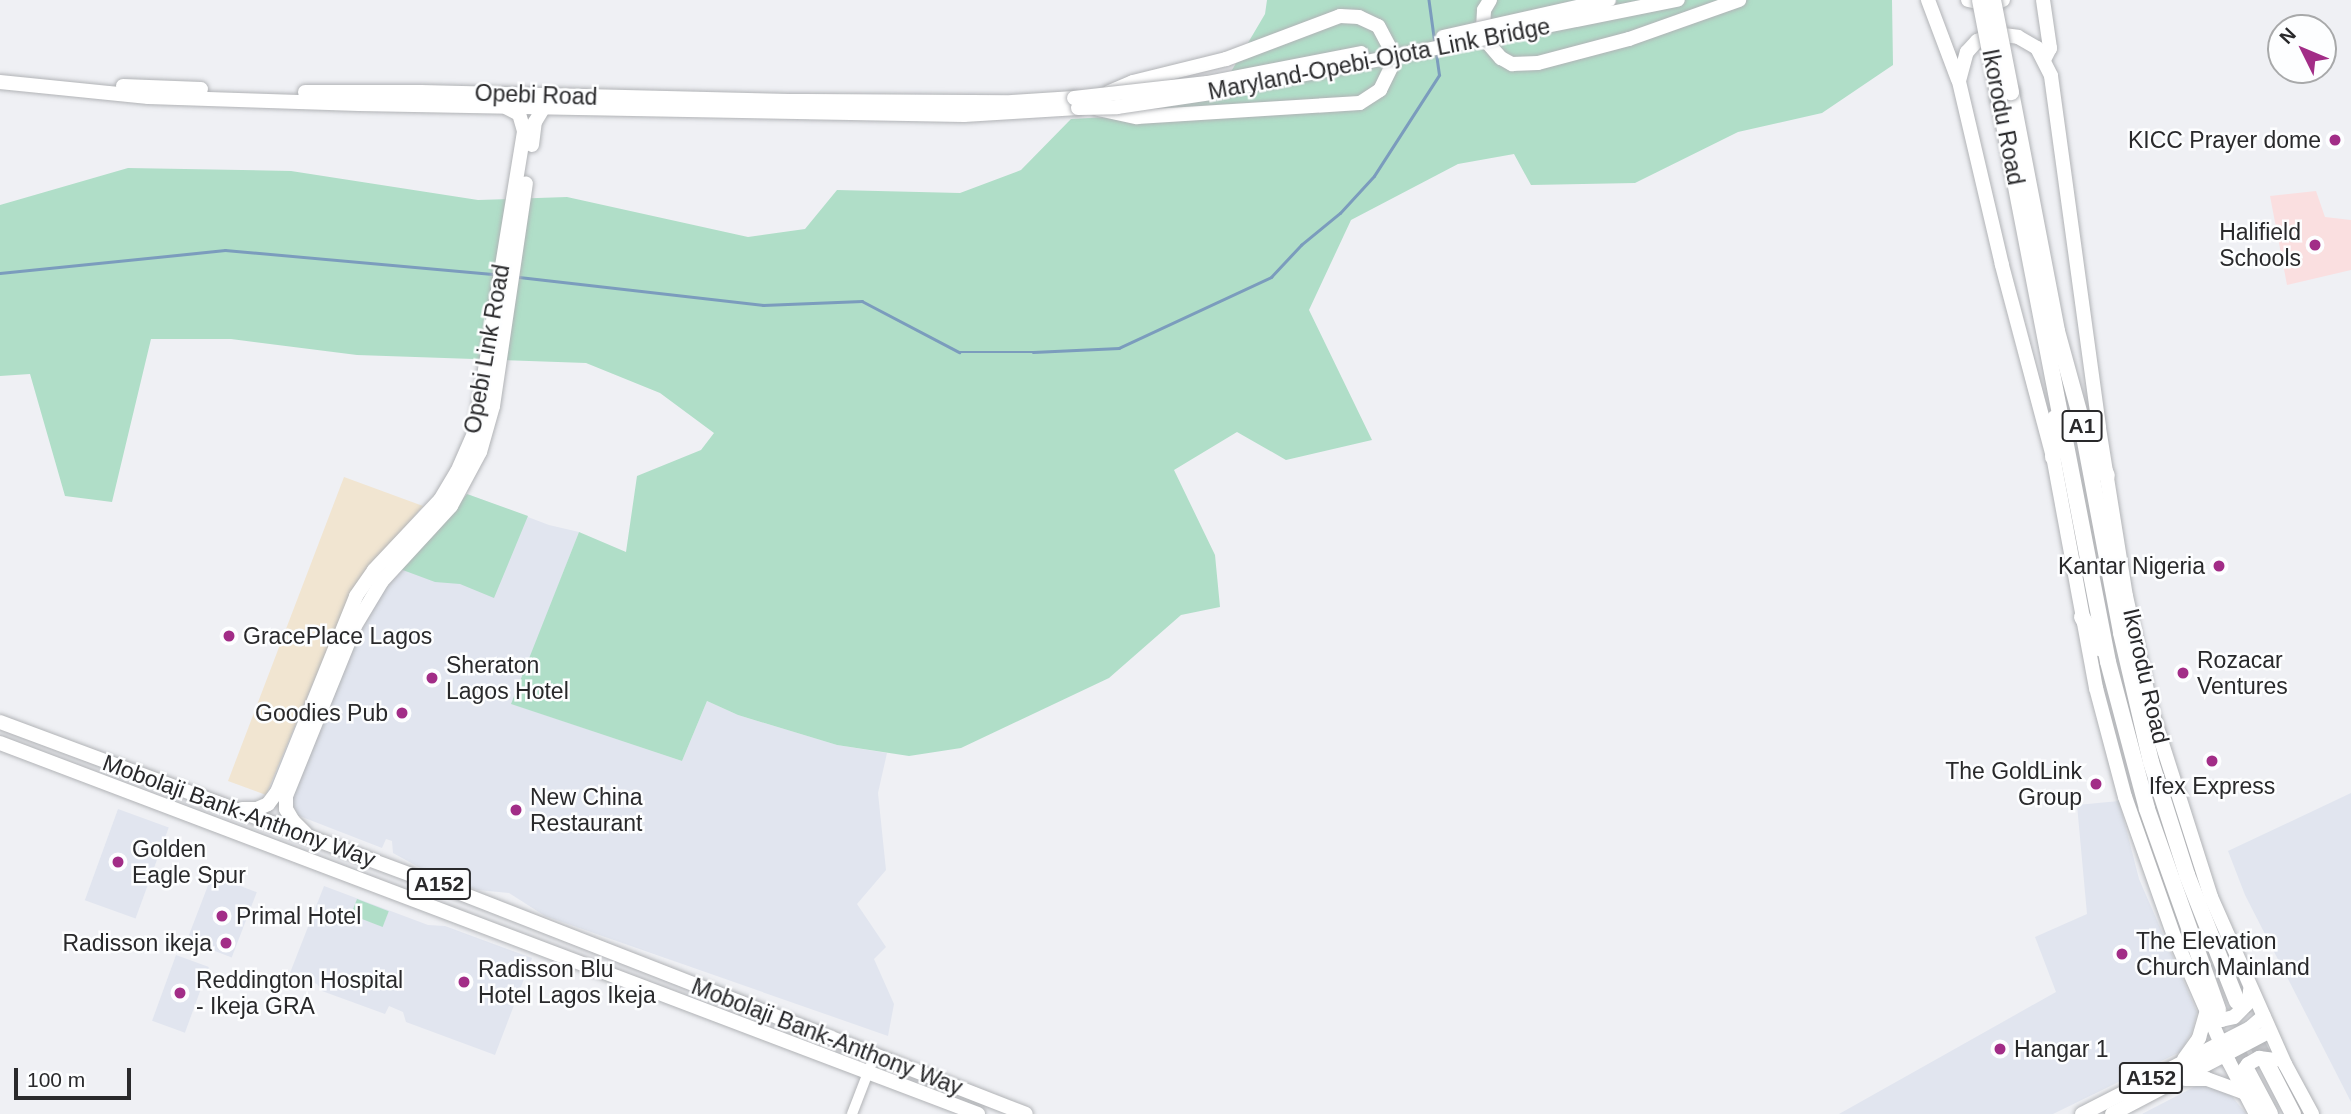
<!DOCTYPE html>
<html>
<head>
<meta charset="utf-8">
<style>
	body { margin:0 }
	#map { position:relative; width:2351px; height:1114px; overflow:hidden; background:#eff0f4; font-family:Arial,sans-serif }
	div>[style] { position:absolute }
	[style*='--x'] { left:calc(var(--x)*1px); top:calc(var(--y)*1px); width:calc(var(--w)*1px); rotate:calc(var(--a)*1deg) }
	.built>* { inset:0; background:#e1e5ef; transform-origin:0 0 }
	.industrial>* { inset:0; background:#f1e5d1 }
	.education>* { inset:0; background:#fadfe0 }
	.green>* { inset:0; background:#b0dec8; transform-origin:0 0 }
	.stream>* { height:2.5px; margin:-1.25px; padding:0 1.25px; transform-origin:1.25px; border-radius:1.25px; background:#7b9cbd }
	.motorway-tunnel>* { height:16px; margin-top:-8px; transform-origin:0; background:repeating-linear-gradient(90deg,#c7c8cc 0 16px,transparent 0 24px) }
	.roads { filter:drop-shadow(0 0 2px #b1b3b6) drop-shadow(0 0 2px #b1b3b6) }
	.tertiary>* { height:10px; margin:-5px; padding:0 5px; transform-origin:5px; border-radius:5px; background:#fff }
	.primary>* { height:14px; margin:-7px; padding:0 7px; transform-origin:7px; border-radius:7px; background:#fff }
	.motorway>* { height:16px; margin:-8px; padding:0 8px; transform-origin:8px; border-radius:8px; background:#fff }
	.bridges { filter:drop-shadow(0 0 2px #b1b3b6) drop-shadow(0 0 2px #b1b3b6) }
	.primary-bridge>* { height:14px; margin:-7px; padding:0 7px; transform-origin:7px; border-radius:7px; background:#fff }
	.motorway-bridge>* { height:16px; margin:-8px; padding:0 8px; transform-origin:8px; border-radius:8px; background:#fff }
	.dots>* { width:19px; height:19px; translate:-50% -50%; box-sizing:border-box; border:4px solid #fdfeff; border-radius:50% }
	span { translate:-50% -50%; white-space:nowrap; text-align:center; line-height:1.15; -webkit-text-stroke:5px #fdfeff; paint-order:stroke }
	.shield-label span { padding:2px 5px; background:#fdfeff; border:2px solid; border-radius:5px; -webkit-text-stroke-width:0 }
	.shield-label { font-size:21px; color:#29292b; font-weight:700 }
	.street-label { font-size:23px; color:#29292b }
	.poi-label { font-size:23px; color:#29292b }
	.right { translate:-100% -50%; text-align:right }
	.left { translate:0 -50%; text-align:left }
	.north { position:absolute; left:2267px; top:14px; width:70px; height:70px; box-sizing:border-box; background:#fdfeff; border:2px solid #a8a9aa; border-radius:50%; rotate:313deg; font-size:19px; font-weight:700; line-height:28px; text-align:center; color:#29292b }
	.north::after { content:''; display:block; margin:auto; width:24px; height:32px; background:#a22d87; clip-path:polygon(50% 0,100% 100%,50% 72%,0 100%) }
	.scale { position:absolute; left:14px; top:1068px; width:117px; height:32px; box-sizing:border-box; border:4px solid #29292b; border-top:0; padding-left:9px; font-size:21px; line-height:24px; white-space:nowrap; color:#29292b; -webkit-text-stroke:5px #fdfeff; paint-order:stroke }
</style>
</head>
<body>
<div id="map">
	<div class="built">
		<i style="clip-path:polygon(467px 494px,549px 525px,579px 532px,512px 704px,682px 761px,707px 701px,738px 715px,837px 745px,887px 753px,878px 793px,886px 870px,857px 904px,886px 947px,874px 959px,894px 1004px,888px 1036px,545px 916px,509px 893px,478px 890px,437px 877px,393px 853px,392px 841px,386px 839px,382px 848px,297px 815px,292px 800px,362px 626px,379px 595px,436px 533px)"></i>
		<i style="clip-path:polygon(2351px 793px,2351px 1102px,2245px 895px,2228px 851px)"></i>
		<i style="clip-path:polygon(2119px 801px,2139px 879px,2197px 1012px,2192px 1032px,2180px 1052px,2053px 1114px,1839px 1114px,2056px 992px,2035px 937px,2087px 914px,2077px 805px)"></i>
		<i style="left:118px;top:809px;width:54px;height:97px;rotate:20deg"></i>
		<i style="left:212px;top:875px;width:48px;height:70px;rotate:21deg"></i>
		<i style="clip-path:polygon(324px 886px,428px 925px,445px 926px,532px 958px,495px 1055px,406px 1022px,403px 1012px,389px 1006px,385px 1014px,322px 991px,317px 984px,304px 979px,297px 982px,288px 978px)"></i>
		<i style="left:176px;top:955px;width:35px;height:70px;rotate:20deg"></i>
		<i style="clip-path:polygon(2198px 1085px,2228px 1091px,2246px 1114px,2142px 1114px)"></i>
	</div>
	<div class="industrial">
		<i style="clip-path:polygon(344px 477px,423px 506px,376px 561px,347px 602px,266px 795px,228px 781px)"></i>
	</div>
	<div class="education">
		<i style="clip-path:polygon(2316px 191px,2325px 217px,2351px 220px,2351px 270px,2287px 285px,2270px 196px)"></i>
	</div>
	<div class="green">
		<i style="clip-path:polygon(1267px 0,1892px 0,1893px 65px,1822px 113px,1738px 132px,1635px 183px,1531px 185px,1514px 154px,1458px 164px,1351px 220px,1309px 310px,1372px 440px,1286px 460px,1237px 432px,1174px 470px,1215px 555px,1220px 607px,1181px 615px,1109px 678px,961px 748px,909px 756px,837px 745px,738px 715px,707px 701px,682px 761px,511px 704px,579px 532px,626px 552px,637px 476px,701px 450px,714px 433px,660px 393px,586px 363px,357px 355px,231px 339px,151px 339px,112px 502px,65px 496px,30px 374px,0 376px,0 205px,128px 168px,291px 171px,478px 200px,567px 197px,748px 237px,805px 229px,837px 190px,960px 193px,1021px 170px,1071px 119px,1144px 115px,1222px 87px,1265px 14px)"></i>
		<i style="clip-path:polygon(467px 494px,528px 516px,494px 598px,460px 584px,435px 582px,400px 569px,436px 533px)"></i>
		<i style="left:357px;top:899px;width:34px;height:17px;rotate:21deg"></i>
	</div>
	<div class="stream">
		<i style="--x:1429;--y:0;--w:44;--a:82.2"></i>
		<i style="--x:0;--y:273;--w:226;--a:-5.8"></i>
		<i style="--x:225;--y:250;--w:271;--a:5.1"></i>
		<i style="--x:519;--y:277;--w:246;--a:6.5"></i>
		<i style="--x:763;--y:305;--w:99;--a:-2.3"></i>
		<i style="--x:862;--y:301;--w:110;--a:27.7"></i>
		<i style="--x:959;--y:352;--w:74;--a:0"></i>
		<i style="--x:1033;--y:352;--w:86;--a:-2.7"></i>
		<i style="--x:1119;--y:348;--w:168;--a:-25"></i>
		<i style="--x:1271;--y:277;--w:44;--a:-46.8"></i>
		<i style="--x:1301;--y:245;--w:50;--a:-39.4"></i>
		<i style="--x:1340;--y:213;--w:50;--a:-47.4"></i>
		<i style="--x:1374;--y:176;--w:120;--a:-57.2"></i>
		<i style="--x:1439;--y:75;--w:21;--a:-98"></i>
	</div>
	<div class="motorway-tunnel">
		<i style="--x:2237;--y:1001;--w:65;--a:64.6"></i>
		<i style="--x:2218;--y:1010;--w:65;--a:64.6"></i>
	</div>
	<div class="roads">
		<div class="tertiary">
			<i style="--x:852;--y:1114;--w:61;--a:-68.9"></i>
		</div>
		<div class="primary">
			<i style="--x:1490;--y:0;--w:12;--a:121"></i>
			<i style="--x:1484;--y:10;--w:17;--a:93"></i>
			<i style="--x:1483;--y:27;--w:14;--a:78"></i>
			<i style="--x:1486;--y:41;--w:23;--a:49"></i>
			<i style="--x:1501;--y:58;--w:13;--a:29"></i>
			<i style="--x:1512;--y:64;--w:26;--a:-2"></i>
			<i style="--x:1538;--y:63;--w:94;--a:-14.8"></i>
			<i style="--x:1629;--y:39;--w:117;--a:-19.5"></i>
			<i style="--x:1928;--y:0;--w:85;--a:69.4"></i>
			<i style="--x:1968;--y:0;--w:24;--a:12"></i>
			<i style="--x:1991;--y:5;--w:13;--a:-23"></i>
			<i style="--x:2043;--y:0;--w:49;--a:81.7"></i>
			<i style="--x:2050;--y:48;--w:11;--a:117"></i>
			<i style="--x:0;--y:82;--w:149;--a:5.8"></i>
			<i style="--x:148;--y:97;--w:211;--a:1.9"></i>
			<i style="--x:359;--y:104;--w:605;--a:1.04"></i>
			<i style="--x:964;--y:115;--w:114;--a:-3.5"></i>
			<i style="--x:123;--y:86;--w:78;--a:2.2"></i>
			<i style="--x:305;--y:92;--w:116;--a:0"></i>
			<i style="--x:421;--y:92;--w:368;--a:1.4"></i>
			<i style="--x:789;--y:101;--w:223;--a:0.3"></i>
			<i style="--x:1012;--y:102;--w:62;--a:-3.7"></i>
			<i style="--x:1098;--y:109;--w:40;--a:12"></i>
			<i style="--x:1137;--y:117;--w:223;--a:-3.6"></i>
			<i style="--x:1360;--y:103;--w:24;--a:-33"></i>
			<i style="--x:1380;--y:90;--w:28;--a:-64"></i>
			<i style="--x:1392;--y:65;--w:15;--a:-94"></i>
			<i style="--x:1391;--y:50;--w:27;--a:-118"></i>
			<i style="--x:1378;--y:26;--w:21;--a:-155"></i>
			<i style="--x:1359;--y:17;--w:19;--a:-177"></i>
			<i style="--x:1340;--y:16;--w:122;--a:159.3"></i>
			<i style="--x:1226;--y:59;--w:96;--a:166.1"></i>
			<i style="--x:1133;--y:82;--w:26;--a:157"></i>
			<i style="--x:532;--y:145;--w:23;--a:-83"></i>
			<i style="--x:535;--y:122;--w:17;--a:-59"></i>
			<i style="--x:0;--y:722;--w:480;--a:20.4"></i>
			<i style="--x:450;--y:889;--w:618;--a:21.34"></i>
			<i style="--x:0;--y:743;--w:1046;--a:20.77"></i>
			<i style="--x:242;--y:809;--w:15;--a:0"></i>
			<i style="--x:257;--y:809;--w:12;--a:-24"></i>
			<i style="--x:268;--y:804;--w:15;--a:-53"></i>
			<i style="--x:277;--y:792;--w:211;--a:-68"></i>
			<i style="--x:356;--y:596;--w:32;--a:-55"></i>
			<i style="--x:374;--y:570;--w:96;--a:-46.7"></i>
			<i style="--x:440;--y:500;--w:33;--a:-59"></i>
			<i style="--x:457;--y:472;--w:45;--a:-66.3"></i>
			<i style="--x:475;--y:431;--w:304;--a:-80.7"></i>
			<i style="--x:524;--y:131;--w:18;--a:-106"></i>
			<i style="--x:519;--y:114;--w:13;--a:-153"></i>
			<i style="--x:306;--y:834;--w:18;--a:-135"></i>
			<i style="--x:293;--y:821;--w:14;--a:-120"></i>
			<i style="--x:286;--y:809;--w:13;--a:-90"></i>
			<i style="--x:286;--y:796;--w:183;--a:-67.9"></i>
			<i style="--x:355;--y:626;--w:52;--a:-59"></i>
			<i style="--x:382;--y:581;--w:102;--a:-47.4"></i>
			<i style="--x:451;--y:506;--w:61;--a:-61.8"></i>
			<i style="--x:480;--y:452;--w:48;--a:-74.2"></i>
			<i style="--x:493;--y:406;--w:225;--a:-81.6"></i>
			<i style="--x:2208;--y:1011;--w:16;--a:35"></i>
			<i style="--x:2221;--y:1020;--w:13;--a:-13"></i>
			<i style="--x:2234;--y:1017;--w:21;--a:-45"></i>
			<i style="--x:2249;--y:1002;--w:12;--a:-85"></i>
			<i style="--x:2184;--y:1059;--w:26;--a:-54"></i>
			<i style="--x:2199;--y:1038;--w:29;--a:-74"></i>
			<i style="--x:2185;--y:1079;--w:22;--a:0"></i>
			<i style="--x:2207;--y:1079;--w:38;--a:20"></i>
			<i style="--x:2243;--y:1092;--w:18;--a:-96"></i>
			<i style="--x:2241;--y:1074;--w:12;--a:-55"></i>
			<i style="--x:2248;--y:1064;--w:13;--a:-29"></i>
			<i style="--x:2259;--y:1058;--w:16;--a:7"></i>
			<i style="--x:2082;--y:1114;--w:189;--a:-27.1"></i>
			<i style="--x:2250;--y:1028;--w:18;--a:-41"></i>
			<i style="--x:2112;--y:1114;--w:178;--a:-27.7"></i>
			<i style="--x:2256;--y:1114;--w:59;--a:-117.4"></i>
			<i style="--x:2229;--y:1062;--w:137;--a:-113.6"></i>
			<i style="--x:2174;--y:936;--w:147;--a:-109.4"></i>
			<i style="--x:2125;--y:797;--w:113;--a:-104.9"></i>
			<i style="--x:2096;--y:688;--w:235;--a:-100.5"></i>
			<i style="--x:2053;--y:457;--w:199;--a:-104.9"></i>
			<i style="--x:2002;--y:265;--w:189;--a:-103.2"></i>
			<i style="--x:1959;--y:81;--w:30;--a:-75"></i>
			<i style="--x:1967;--y:52;--w:15;--a:-48"></i>
			<i style="--x:1977;--y:41;--w:19;--a:-21"></i>
			<i style="--x:1995;--y:34;--w:23;--a:7"></i>
			<i style="--x:2018;--y:37;--w:22;--a:30"></i>
			<i style="--x:2037;--y:48;--w:31;--a:63"></i>
			<i style="--x:2051;--y:76;--w:355;--a:82.2"></i>
			<i style="--x:2099;--y:428;--w:170;--a:80.9"></i>
			<i style="--x:2126;--y:596;--w:119;--a:77.4"></i>
			<i style="--x:2152;--y:712;--w:194;--a:72.3"></i>
			<i style="--x:2211;--y:897;--w:183;--a:66.1"></i>
			<i style="--x:2285;--y:1064;--w:57;--a:61.6"></i>
		</div>
		<div class="motorway">
			<i style="--x:2011;--y:92;--w:243;--a:79.1"></i>
			<i style="--x:2057;--y:331;--w:87;--a:74.7"></i>
			<i style="--x:2080;--y:415;--w:222;--a:79.3"></i>
			<i style="--x:2121;--y:633;--w:132;--a:76.9"></i>
			<i style="--x:2151;--y:762;--w:119;--a:72.3"></i>
			<i style="--x:2187;--y:875;--w:136;--a:68.4"></i>
			<i style="--x:1999;--y:99;--w:573;--a:79.04"></i>
			<i style="--x:2108;--y:662;--w:152;--a:75.1"></i>
			<i style="--x:2147;--y:809;--w:213;--a:70.5"></i>
			<i style="--x:2091;--y:440;--w:39;--a:66"></i>
			<i style="--x:2053;--y:457;--w:39;--a:-87"></i>
			<i style="--x:2082;--y:617;--w:36;--a:60"></i>
			<i style="--x:2265;--y:1060;--w:61;--a:62.6"></i>
			<i style="--x:2246;--y:1069;--w:51;--a:61.9"></i>
		</div>
	</div>
	<div class="bridges">
		<div class="primary-bridge">
			<i style="--x:1443;--y:37;--w:170;--a:-12.6"></i>
			<i style="--x:1074;--y:98;--w:134;--a:-6.4"></i>
			<i style="--x:1207;--y:83;--w:157;--a:-11"></i>
			<i style="--x:1078;--y:108;--w:39;--a:-1"></i>
			<i style="--x:1117;--y:107;--w:95;--a:-8.5"></i>
			<i style="--x:1211;--y:93;--w:476;--a:-11.3"></i>
		</div>
		<div class="motorway-bridge">
			<i style="--x:1980;--y:0;--w:101;--a:79.1"></i>
			<i style="--x:1993;--y:0;--w:94;--a:78.9"></i>
		</div>
	</div>
	<div class="dots">
		<i style="left:2335px;top:140px;background:#a22d87"></i>
		<i style="left:2315px;top:245px;background:#a22d87"></i>
		<i style="left:2219px;top:566px;background:#a22d87"></i>
		<i style="left:229px;top:636px;background:#a22d87"></i>
		<i style="left:2183px;top:673px;background:#a22d87"></i>
		<i style="left:432px;top:678px;background:#a22d87"></i>
		<i style="left:402px;top:713px;background:#a22d87"></i>
		<i style="left:2212px;top:761px;background:#a22d87"></i>
		<i style="left:2096px;top:784px;background:#a22d87"></i>
		<i style="left:516px;top:810px;background:#a22d87"></i>
		<i style="left:118px;top:862px;background:#a22d87"></i>
		<i style="left:222px;top:916px;background:#a22d87"></i>
		<i style="left:226px;top:943px;background:#a22d87"></i>
		<i style="left:2122px;top:954px;background:#a22d87"></i>
		<i style="left:464px;top:982px;background:#a22d87"></i>
		<i style="left:180px;top:993px;background:#a22d87"></i>
		<i style="left:2000px;top:1049px;background:#a22d87"></i>
	</div>
	<div class="shield-label">
		<span style="left:2082px;top:426px">A1</span>
		<span style="left:439px;top:884px">A152</span>
		<span style="left:2151px;top:1078px">A152</span>
	</div>
	<div class="street-label">
		<span style="left:1379px;top:59px;rotate:-11deg">Maryland-Opebi-Ojota Link Bridge</span>
		<span style="left:536px;top:95px;rotate:2deg">Opebi Road</span>
		<span style="left:2003px;top:117px;rotate:79deg">Ikorodu Road</span>
		<span style="left:487px;top:349px;rotate:-80deg">Opebi Link Road</span>
		<span style="left:2146px;top:676px;rotate:77deg">Ikorodu Road</span>
		<span style="left:239px;top:811px;rotate:20deg">Mobolaji Bank-Anthony Way</span>
		<span style="left:827px;top:1037px;rotate:21deg">Mobolaji Bank-Anthony Way</span>
	</div>
	<div class="poi-label">
		<span class="right" style="left:2321px;top:140px">KICC Prayer dome</span>
		<span class="right" style="left:2301px;top:245px">Halifield<br>Schools</span>
		<span class="right" style="left:2205px;top:566px">Kantar Nigeria</span>
		<span class="left" style="left:243px;top:636px">GracePlace Lagos</span>
		<span class="left" style="left:2197px;top:673px">Rozacar<br>Ventures</span>
		<span class="left" style="left:446px;top:678px">Sheraton<br>Lagos Hotel</span>
		<span class="right" style="left:388px;top:713px">Goodies Pub</span>
		<span class="right" style="left:2082px;top:784px">The GoldLink<br>Group</span>
		<span style="left:2212px;top:786px">Ifex Express</span>
		<span class="left" style="left:530px;top:810px">New China<br>Restaurant</span>
		<span class="left" style="left:132px;top:862px">Golden<br>Eagle Spur</span>
		<span class="left" style="left:236px;top:916px">Primal Hotel</span>
		<span class="left" style="left:2136px;top:954px">The Elevation<br>Church Mainland</span>
		<span class="right" style="left:212px;top:943px">Radisson ikeja</span>
		<span class="left" style="left:478px;top:982px">Radisson Blu<br>Hotel Lagos Ikeja</span>
		<span class="left" style="left:196px;top:993px">Reddington Hospital<br>- Ikeja GRA</span>
		<span class="left" style="left:2014px;top:1049px">Hangar 1</span>
	</div>
	<div class="north">N</div>
	<div class="scale">100 m</div>
</div>
</body>
</html>
